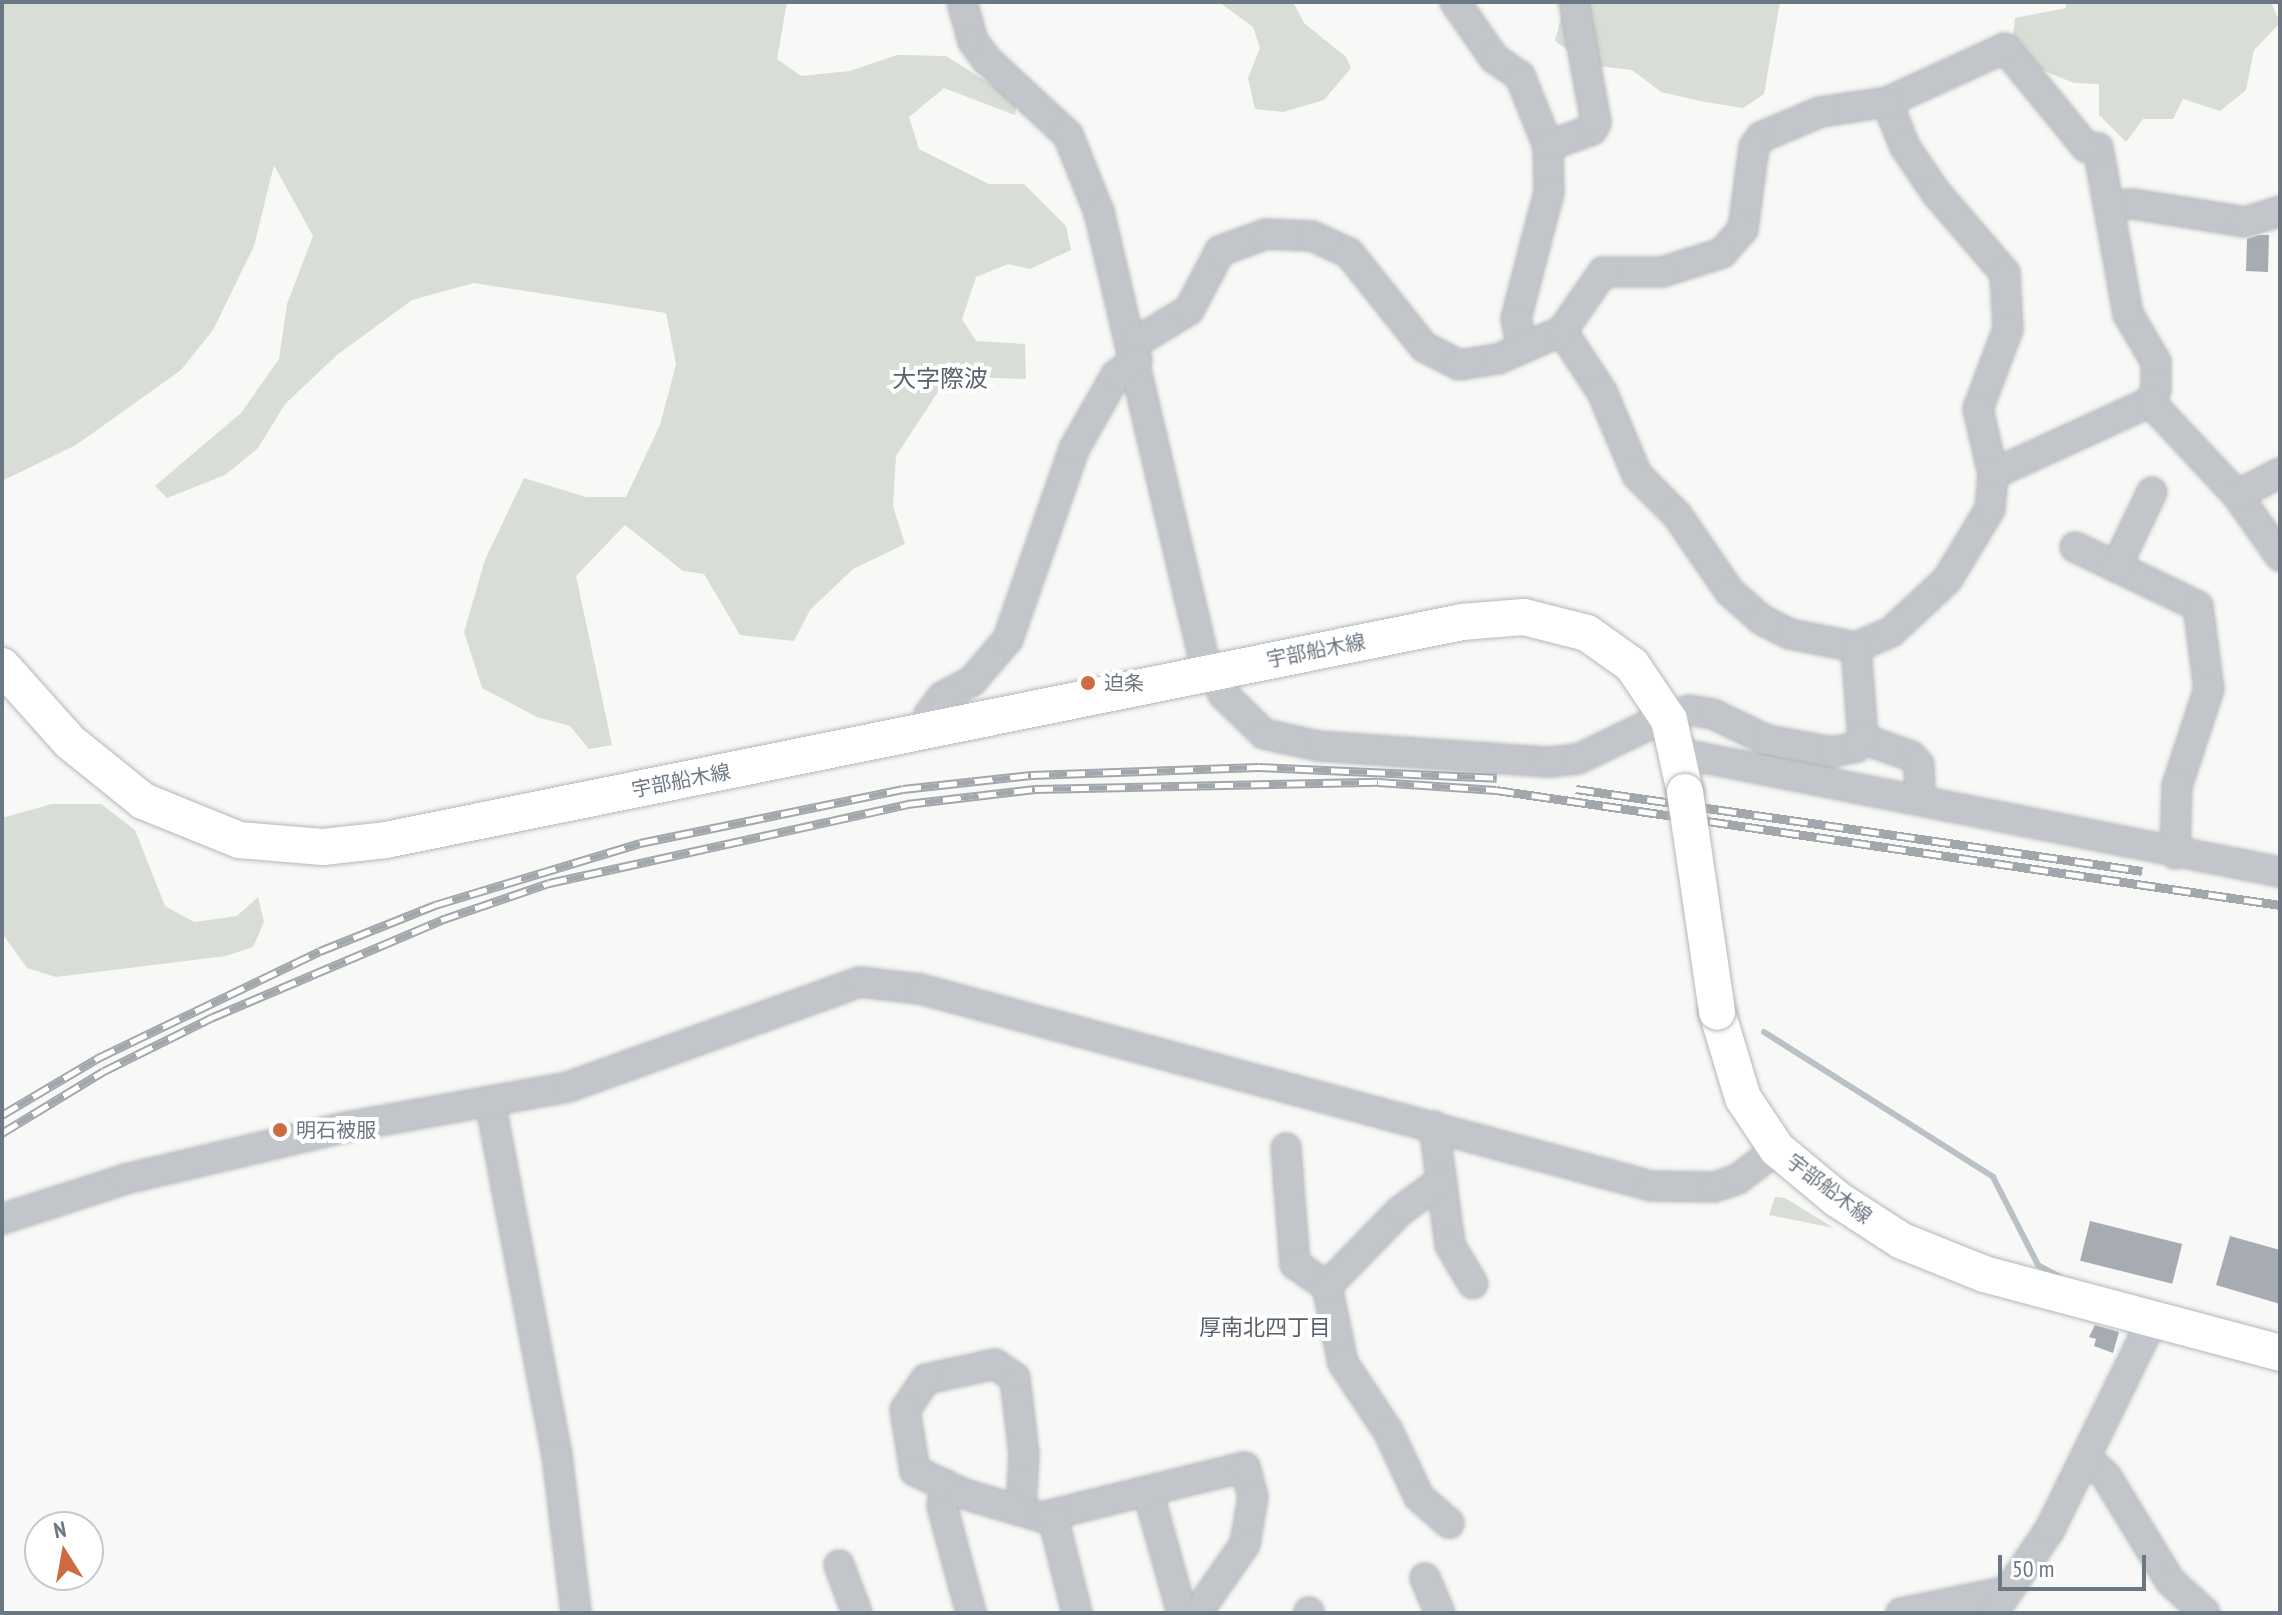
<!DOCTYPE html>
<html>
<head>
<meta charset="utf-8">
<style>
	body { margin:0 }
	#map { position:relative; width:2282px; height:1615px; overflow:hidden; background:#f8f8f6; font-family:"PT Sans Narrow","Noto Sans JP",sans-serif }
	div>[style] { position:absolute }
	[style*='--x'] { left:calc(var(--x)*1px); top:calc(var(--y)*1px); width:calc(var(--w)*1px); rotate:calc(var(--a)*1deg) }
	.green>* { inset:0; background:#d8ddd6 }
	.stream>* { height:6px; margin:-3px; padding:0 3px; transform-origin:3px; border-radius:3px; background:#b9c1c6 }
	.building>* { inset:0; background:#a6acb2; transform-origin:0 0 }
	.roads { filter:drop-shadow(0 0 2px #b4b7bb) drop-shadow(0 0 2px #b4b7bb) }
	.minor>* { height:28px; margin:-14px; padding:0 14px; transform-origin:14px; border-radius:14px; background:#c2c5c9 }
	.major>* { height:36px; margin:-18px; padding:0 18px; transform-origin:18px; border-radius:18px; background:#fff }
	.rail>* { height:9px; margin-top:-4.5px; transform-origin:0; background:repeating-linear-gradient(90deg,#fff 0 18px,#a2a7ac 0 36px); box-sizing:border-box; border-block:2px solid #a2a7ac }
	.bridges { filter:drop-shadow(0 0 2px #b4b7bb) drop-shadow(0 0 2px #b4b7bb) }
	.major-bridge>* { height:36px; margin:-18px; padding:0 18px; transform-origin:18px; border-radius:18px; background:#fff }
	.dots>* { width:22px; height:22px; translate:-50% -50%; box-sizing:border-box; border:4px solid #fff; border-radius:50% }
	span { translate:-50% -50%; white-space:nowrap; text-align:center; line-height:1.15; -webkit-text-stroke:8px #fff; paint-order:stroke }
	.street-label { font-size:20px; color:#6b7783 }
	.poi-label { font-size:20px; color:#6b7783 }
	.left { translate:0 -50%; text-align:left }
	.neighbourhood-label { font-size:22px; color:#586069 }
	.quarter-label { font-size:24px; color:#586069 }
	.frame { position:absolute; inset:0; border:4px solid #6b7783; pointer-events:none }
	.north { position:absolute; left:24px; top:1511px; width:80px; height:80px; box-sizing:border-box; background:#fff; border:2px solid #c4c9cd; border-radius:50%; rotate:349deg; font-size:22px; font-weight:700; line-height:32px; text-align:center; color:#6b7783 }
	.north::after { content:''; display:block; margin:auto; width:28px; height:36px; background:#cd6c41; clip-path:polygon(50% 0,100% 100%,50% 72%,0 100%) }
	.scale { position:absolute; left:1998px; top:1555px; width:148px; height:36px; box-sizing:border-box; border:4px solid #6b7783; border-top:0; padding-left:10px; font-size:24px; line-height:28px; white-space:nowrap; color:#6b7783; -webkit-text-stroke:6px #fff; paint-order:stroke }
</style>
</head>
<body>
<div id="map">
	<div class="green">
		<i style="clip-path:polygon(2px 2px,787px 2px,777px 59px,801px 76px,850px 71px,897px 55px,946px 56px,1017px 101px,1015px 115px,944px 88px,909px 117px,919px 149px,989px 184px,1024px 184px,1066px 226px,1071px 250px,1030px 269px,1008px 264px,976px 277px,962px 319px,976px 341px,1025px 344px,1026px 379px,969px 377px,940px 389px,896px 456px,893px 506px,905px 544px,853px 569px,810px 610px,794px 641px,740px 635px,704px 574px,683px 571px,625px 525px,576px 576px,612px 745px,589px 749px,570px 726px,537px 717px,482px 688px,464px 632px,485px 560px,524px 478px,586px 497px,626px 497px,660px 425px,676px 364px,666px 313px,474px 283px,412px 300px,337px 355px,285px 404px,258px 448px,225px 475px,167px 498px,155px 486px,241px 413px,279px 359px,287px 304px,313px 236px,274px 165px,254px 246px,213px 330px,181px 370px,76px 445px,2px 481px)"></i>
		<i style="clip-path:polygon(1219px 2px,1293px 2px,1304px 23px,1346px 57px,1351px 68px,1324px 100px,1283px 112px,1255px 109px,1248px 78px,1260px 48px,1253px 27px)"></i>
		<i style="clip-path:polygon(1565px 2px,1780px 2px,1764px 94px,1743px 108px,1700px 101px,1661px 92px,1632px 70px,1589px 65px,1555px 41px)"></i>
		<i style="clip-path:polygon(2066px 2px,2271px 2px,2280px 23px,2254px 50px,2246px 90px,2220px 111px,2183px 99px,2173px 119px,2143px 119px,2126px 142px,2099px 115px,2099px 84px,2074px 83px,2042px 70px,2012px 43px,2015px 18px,2066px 8px)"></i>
		<i style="clip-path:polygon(52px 804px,101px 804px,135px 830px,165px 906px,194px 922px,237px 916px,258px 897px,264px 922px,253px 947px,226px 956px,56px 977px,27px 968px,2px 933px,2px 818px)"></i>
		<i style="clip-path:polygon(1775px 1197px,1785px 1198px,1834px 1228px,1769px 1215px)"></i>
	</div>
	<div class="stream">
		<i style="--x:1764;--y:1032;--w:271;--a:32.3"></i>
		<i style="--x:1993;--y:1177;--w:99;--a:62.9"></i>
		<i style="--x:2038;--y:1265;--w:26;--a:29"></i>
	</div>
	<div class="building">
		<i style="clip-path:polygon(2259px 235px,2269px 235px,2268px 272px,2246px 271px,2247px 239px)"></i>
		<i style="left:2090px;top:1221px;width:95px;height:41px;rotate:14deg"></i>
		<i style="clip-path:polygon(2230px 1236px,2280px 1250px,2280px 1304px,2216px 1285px)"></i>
		<i style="clip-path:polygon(2095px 1325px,2119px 1332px,2113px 1353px,2094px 1346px,2096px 1339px,2089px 1337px)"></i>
	</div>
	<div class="roads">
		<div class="minor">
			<i style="--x:962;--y:2;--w:41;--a:74.2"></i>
			<i style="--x:973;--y:41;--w:24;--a:54"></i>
			<i style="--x:987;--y:60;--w:110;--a:42.8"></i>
			<i style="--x:1068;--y:135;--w:83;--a:68.1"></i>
			<i style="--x:1099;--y:212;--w:473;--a:76.8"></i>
			<i style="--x:1455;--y:2;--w:68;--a:55.1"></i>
			<i style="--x:1494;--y:58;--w:32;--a:35"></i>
			<i style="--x:1520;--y:76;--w:75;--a:68.2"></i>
			<i style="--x:1548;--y:146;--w:46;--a:88.8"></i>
			<i style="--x:1549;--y:192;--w:131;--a:104.6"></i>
			<i style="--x:1516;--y:319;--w:30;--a:78"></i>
			<i style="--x:1887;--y:102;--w:48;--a:68.2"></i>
			<i style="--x:1905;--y:147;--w:57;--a:55.8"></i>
			<i style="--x:1937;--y:194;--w:104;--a:49.3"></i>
			<i style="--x:2005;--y:273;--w:56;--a:86.9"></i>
			<i style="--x:2008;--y:329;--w:85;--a:110.6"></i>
			<i style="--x:1978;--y:409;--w:67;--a:77"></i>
			<i style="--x:1548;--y:146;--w:47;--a:-20"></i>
			<i style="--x:1592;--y:130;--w:9;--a:-63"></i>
			<i style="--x:1596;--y:122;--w:122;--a:-100.4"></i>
			<i style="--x:2109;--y:206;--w:24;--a:-5"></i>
			<i style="--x:2133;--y:204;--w:113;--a:9.1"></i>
			<i style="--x:2245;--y:222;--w:37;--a:-17"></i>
			<i style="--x:1133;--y:344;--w:66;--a:-31.3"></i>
			<i style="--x:1189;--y:310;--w:67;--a:-62.3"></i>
			<i style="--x:1220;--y:251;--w:49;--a:-20.3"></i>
			<i style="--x:1266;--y:234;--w:46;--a:2.5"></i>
			<i style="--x:1312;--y:236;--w:41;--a:24.7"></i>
			<i style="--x:1349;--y:253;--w:120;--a:51.4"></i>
			<i style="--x:1424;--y:347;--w:39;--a:27"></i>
			<i style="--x:1459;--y:365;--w:39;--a:-9"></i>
			<i style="--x:1498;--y:359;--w:70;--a:-23.6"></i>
			<i style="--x:1562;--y:331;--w:73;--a:56.7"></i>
			<i style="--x:1602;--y:392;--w:90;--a:67.1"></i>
			<i style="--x:1637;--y:475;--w:57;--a:45"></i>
			<i style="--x:1677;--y:515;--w:93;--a:55.5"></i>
			<i style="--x:1730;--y:592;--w:43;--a:41.2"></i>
			<i style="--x:1762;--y:620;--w:31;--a:27"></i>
			<i style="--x:1790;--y:634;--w:67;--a:11.1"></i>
			<i style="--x:1856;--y:647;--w:38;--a:-23"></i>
			<i style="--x:1891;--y:632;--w:76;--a:-42.9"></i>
			<i style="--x:1947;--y:580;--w:83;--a:-58.8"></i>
			<i style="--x:1990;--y:509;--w:35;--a:-85"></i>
			<i style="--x:1993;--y:474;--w:173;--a:-24.6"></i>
			<i style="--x:2150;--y:402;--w:14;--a:-65"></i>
			<i style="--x:2156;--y:389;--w:27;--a:-90"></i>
			<i style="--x:2156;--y:362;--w:56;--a:-120.3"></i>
			<i style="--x:2128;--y:314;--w:169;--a:-100.2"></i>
			<i style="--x:2098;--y:148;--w:12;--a:-175"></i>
			<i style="--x:2086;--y:147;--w:128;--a:-129.3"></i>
			<i style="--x:2005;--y:48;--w:130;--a:155.4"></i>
			<i style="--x:1887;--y:102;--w:68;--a:171.5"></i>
			<i style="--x:1820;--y:112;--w:64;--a:157"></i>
			<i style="--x:1761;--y:137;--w:12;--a:125"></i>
			<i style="--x:1754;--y:147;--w:83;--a:97.6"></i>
			<i style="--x:1743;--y:229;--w:32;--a:131"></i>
			<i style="--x:1722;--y:253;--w:63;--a:162.4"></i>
			<i style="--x:1662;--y:272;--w:59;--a:180"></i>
			<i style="--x:1603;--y:272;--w:72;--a:124.8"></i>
			<i style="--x:2150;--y:402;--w:127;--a:46.9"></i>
			<i style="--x:2237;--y:495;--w:75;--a:54.8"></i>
			<i style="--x:2237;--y:495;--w:48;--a:-27.1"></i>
			<i style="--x:2075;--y:547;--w:136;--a:25.6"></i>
			<i style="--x:2198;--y:606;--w:84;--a:82.5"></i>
			<i style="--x:2209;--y:689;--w:102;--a:108.3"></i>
			<i style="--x:2177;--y:786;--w:68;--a:91.7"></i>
			<i style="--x:2116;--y:567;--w:83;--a:-64.4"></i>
			<i style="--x:1856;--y:647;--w:92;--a:85.6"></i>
			<i style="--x:1863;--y:739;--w:51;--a:19.5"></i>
			<i style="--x:1911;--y:756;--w:12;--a:48"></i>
			<i style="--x:1919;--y:765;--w:35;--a:88"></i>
			<i style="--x:1219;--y:670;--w:24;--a:81"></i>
			<i style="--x:1223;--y:694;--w:57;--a:44.3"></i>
			<i style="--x:1264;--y:734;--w:55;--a:12.5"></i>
			<i style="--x:1318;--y:746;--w:232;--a:4"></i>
			<i style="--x:1549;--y:762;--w:29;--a:-6"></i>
			<i style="--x:1578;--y:759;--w:85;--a:-25.7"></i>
			<i style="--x:1688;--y:710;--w:25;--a:9"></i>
			<i style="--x:1713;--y:714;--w:60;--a:25.7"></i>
			<i style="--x:1767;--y:740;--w:67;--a:10.3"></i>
			<i style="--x:1833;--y:752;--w:24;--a:-12"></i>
			<i style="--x:1856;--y:747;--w:11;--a:-49"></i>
			<i style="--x:928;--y:732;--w:17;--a:-87"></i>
			<i style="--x:929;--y:715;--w:22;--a:-54"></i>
			<i style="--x:942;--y:697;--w:34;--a:-28"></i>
			<i style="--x:972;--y:681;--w:55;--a:-49.4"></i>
			<i style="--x:1008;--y:639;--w:201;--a:-70.8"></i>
			<i style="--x:1074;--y:449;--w:85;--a:-60.4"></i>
			<i style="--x:1116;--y:375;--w:26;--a:-36"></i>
			<i style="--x:1678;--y:753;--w:614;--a:11.18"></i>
			<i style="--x:490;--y:1101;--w:360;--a:79.3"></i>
			<i style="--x:557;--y:1455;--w:159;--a:83.1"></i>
			<i style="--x:1434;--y:1126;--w:120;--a:82.3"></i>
			<i style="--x:1450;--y:1245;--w:45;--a:59.5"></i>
			<i style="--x:1286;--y:1148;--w:116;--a:85.6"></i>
			<i style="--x:1295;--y:1264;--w:39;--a:35"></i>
			<i style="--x:1327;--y:1286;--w:79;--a:78.3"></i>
			<i style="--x:1343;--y:1363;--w:82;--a:56.5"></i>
			<i style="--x:1388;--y:1431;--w:73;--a:64.8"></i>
			<i style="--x:1419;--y:1497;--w:40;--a:41"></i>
			<i style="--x:2;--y:1219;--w:130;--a:-17.9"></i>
			<i style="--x:126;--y:1179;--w:226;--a:-13.3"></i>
			<i style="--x:346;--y:1127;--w:226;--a:-10.2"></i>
			<i style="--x:568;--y:1087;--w:310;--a:-19.8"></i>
			<i style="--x:860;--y:982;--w:60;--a:6.7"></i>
			<i style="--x:920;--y:989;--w:757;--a:15.08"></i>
			<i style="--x:1651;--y:1186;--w:63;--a:0.9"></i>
			<i style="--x:1714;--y:1187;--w:25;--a:-18"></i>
			<i style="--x:1738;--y:1179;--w:49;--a:-37.6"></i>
			<i style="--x:1327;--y:1286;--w:105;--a:-45.8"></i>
			<i style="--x:1400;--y:1211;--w:51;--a:-36.2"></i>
			<i style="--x:2086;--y:1458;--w:27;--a:42"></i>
			<i style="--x:2106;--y:1476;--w:123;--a:58.6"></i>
			<i style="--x:2170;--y:1581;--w:47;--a:42.4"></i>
			<i style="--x:946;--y:1485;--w:21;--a:101"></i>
			<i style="--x:942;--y:1506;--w:111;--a:74.8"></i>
			<i style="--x:1148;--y:1492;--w:126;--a:74.3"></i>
			<i style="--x:1021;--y:1511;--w:57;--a:-87"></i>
			<i style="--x:1024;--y:1454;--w:77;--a:-96.8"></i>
			<i style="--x:1015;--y:1378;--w:24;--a:-145"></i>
			<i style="--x:995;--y:1364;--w:71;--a:167.7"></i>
			<i style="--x:926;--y:1379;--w:37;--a:124"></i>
			<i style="--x:905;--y:1410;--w:62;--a:80.7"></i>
			<i style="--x:915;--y:1471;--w:54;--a:25.1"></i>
			<i style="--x:964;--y:1494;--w:80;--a:16.6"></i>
			<i style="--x:1041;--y:1517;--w:210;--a:-13.8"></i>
			<i style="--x:1245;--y:1467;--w:31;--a:75"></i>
			<i style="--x:1253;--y:1497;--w:48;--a:99.7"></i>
			<i style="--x:1245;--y:1544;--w:84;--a:124.8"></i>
			<i style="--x:1053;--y:1518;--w:98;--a:75.8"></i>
			<i style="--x:839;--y:1565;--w:51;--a:69.4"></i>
			<i style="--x:1425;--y:1578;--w:38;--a:67"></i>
			<i style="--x:1309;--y:1612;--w:1;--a:90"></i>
			<i style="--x:1901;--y:1613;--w:105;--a:-11.5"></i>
			<i style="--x:1993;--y:1613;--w:102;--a:-55.8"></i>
			<i style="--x:2050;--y:1529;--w:234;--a:-63.9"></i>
		</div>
		<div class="major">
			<i style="--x:2;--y:666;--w:102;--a:48.2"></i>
			<i style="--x:70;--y:742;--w:94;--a:38.9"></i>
			<i style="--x:143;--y:801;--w:104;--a:22.1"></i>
			<i style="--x:239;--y:840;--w:84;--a:4.8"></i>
			<i style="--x:323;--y:847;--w:63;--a:-6.3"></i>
			<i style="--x:386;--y:840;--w:1098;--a:-11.45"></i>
			<i style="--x:1462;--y:622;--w:62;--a:-4.6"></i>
			<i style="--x:1524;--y:617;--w:65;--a:14.3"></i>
			<i style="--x:1587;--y:633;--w:55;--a:35.4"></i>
			<i style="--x:1632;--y:665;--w:66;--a:56.1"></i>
			<i style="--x:1669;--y:720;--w:74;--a:77.5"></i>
			<i style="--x:1717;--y:1012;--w:90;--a:73.2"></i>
			<i style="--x:1743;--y:1098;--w:61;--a:56.3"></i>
			<i style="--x:1777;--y:1149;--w:78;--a:39.8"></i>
			<i style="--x:1837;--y:1199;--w:77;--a:32.9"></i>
			<i style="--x:1902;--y:1241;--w:88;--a:21.9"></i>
			<i style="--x:1984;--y:1274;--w:306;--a:14.9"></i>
		</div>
	</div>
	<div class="rail">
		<i style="--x:1576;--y:789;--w:572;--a:8.24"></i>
		<i style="--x:2;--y:1115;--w:112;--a:-30.7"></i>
		<i style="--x:98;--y:1058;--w:246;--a:-25.7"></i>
		<i style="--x:320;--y:951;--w:124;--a:-21.8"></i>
		<i style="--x:435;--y:905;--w:214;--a:-16.8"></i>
		<i style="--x:640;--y:843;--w:268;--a:-11.6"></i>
		<i style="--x:903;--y:789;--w:129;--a:-6.2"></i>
		<i style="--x:1031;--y:775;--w:228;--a:-2"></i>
		<i style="--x:1259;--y:767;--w:238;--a:2.6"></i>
		<i style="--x:2;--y:1133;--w:119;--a:-31.3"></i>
		<i style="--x:104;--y:1071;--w:122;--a:-26.4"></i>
		<i style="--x:213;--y:1017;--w:248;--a:-23"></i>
		<i style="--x:441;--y:920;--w:114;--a:-18.9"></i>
		<i style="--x:549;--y:883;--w:367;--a:-12.4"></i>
		<i style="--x:907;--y:804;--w:129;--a:-6.7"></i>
		<i style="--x:1035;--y:789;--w:343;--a:-1.2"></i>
		<i style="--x:1378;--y:782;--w:118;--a:3.9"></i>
		<i style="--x:1496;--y:790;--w:792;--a:8.34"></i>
	</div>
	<div class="bridges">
		<div class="major-bridge">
			<i style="--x:1685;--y:792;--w:222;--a:81.7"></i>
		</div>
	</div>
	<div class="dots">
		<i style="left:1088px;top:683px;background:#cd6c41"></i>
		<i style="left:280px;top:1130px;background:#cd6c41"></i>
	</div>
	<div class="street-label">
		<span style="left:1316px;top:651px;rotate:-11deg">宇部船木線</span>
		<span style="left:681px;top:781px;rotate:-11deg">宇部船木線</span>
		<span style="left:1829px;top:1189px;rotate:37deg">宇部船木線</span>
	</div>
	<div class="poi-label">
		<span class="left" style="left:1104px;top:683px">迫条</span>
		<span class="left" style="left:296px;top:1130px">明石被服</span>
	</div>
	<div class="neighbourhood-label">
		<span style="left:1265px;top:1328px">厚南北四丁目</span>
	</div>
	<div class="quarter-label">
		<span style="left:940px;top:379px">大字際波</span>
	</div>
	<div class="frame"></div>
	<div class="north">N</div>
	<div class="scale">50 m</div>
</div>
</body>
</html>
